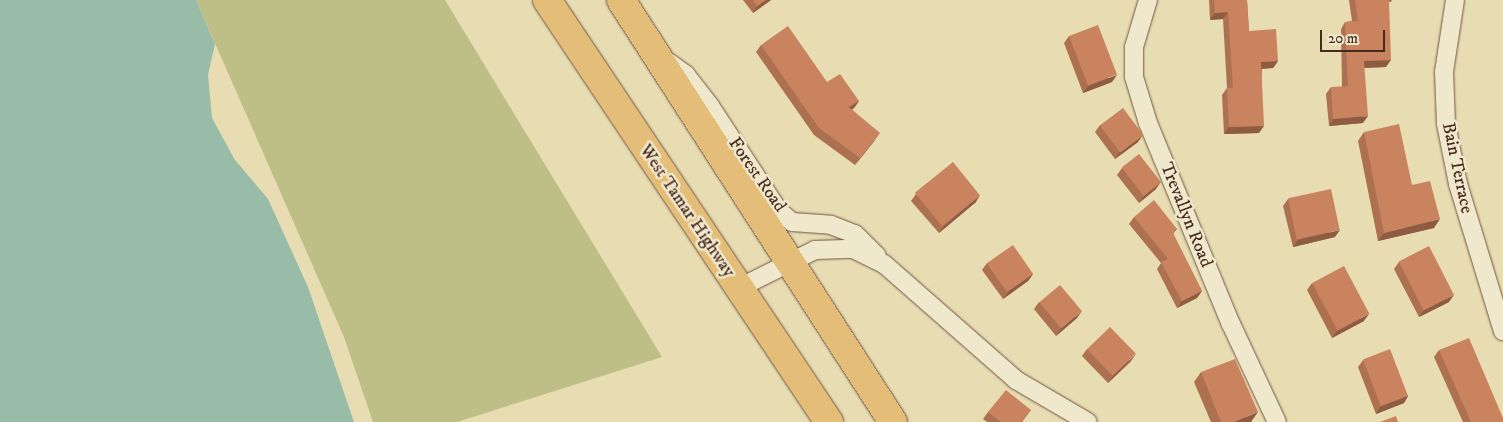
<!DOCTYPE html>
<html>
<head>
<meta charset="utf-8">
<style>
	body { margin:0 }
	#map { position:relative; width:1503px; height:422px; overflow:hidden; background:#e8dcb2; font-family:"IM FELL DW Pica",serif }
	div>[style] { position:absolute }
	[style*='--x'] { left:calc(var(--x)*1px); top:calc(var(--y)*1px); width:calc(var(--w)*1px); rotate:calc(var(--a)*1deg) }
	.green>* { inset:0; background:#bebe87 }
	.water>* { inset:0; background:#98bca7 }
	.roads { filter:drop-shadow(0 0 1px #6f5642) drop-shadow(0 0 1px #6f5642) }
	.street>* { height:18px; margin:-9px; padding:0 9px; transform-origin:9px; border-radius:9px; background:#f0e8cd }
	.highway>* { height:28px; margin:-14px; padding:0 14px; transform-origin:14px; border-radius:14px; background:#e4be79 }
	.wall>* { inset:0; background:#ad7152 }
	.shaded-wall>* { inset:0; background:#8d5c42 }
	.building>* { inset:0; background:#c9835f; transform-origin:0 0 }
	span { translate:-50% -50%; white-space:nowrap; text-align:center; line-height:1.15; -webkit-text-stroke:5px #f0e8cd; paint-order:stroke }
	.street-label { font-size:18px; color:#472a1d }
	.scale { position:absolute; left:1320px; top:30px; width:65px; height:22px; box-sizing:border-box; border:2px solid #472a1d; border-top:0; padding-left:6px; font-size:15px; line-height:18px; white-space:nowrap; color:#472a1d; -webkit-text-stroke:4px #f0e8cd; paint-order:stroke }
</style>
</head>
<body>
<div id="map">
	<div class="green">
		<i style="clip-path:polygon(196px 0,445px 0,662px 357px,457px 422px,373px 422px,344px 337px)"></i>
	</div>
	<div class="water">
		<i style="clip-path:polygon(0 0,196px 0,215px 44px,208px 75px,212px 118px,235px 160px,268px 199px,308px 287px,354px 422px,0 422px)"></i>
	</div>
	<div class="roads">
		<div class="street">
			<i style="--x:1148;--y:0;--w:49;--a:106.6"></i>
			<i style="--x:1134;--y:47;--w:30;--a:90"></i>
			<i style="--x:1134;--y:77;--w:48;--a:73.1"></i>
			<i style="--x:1148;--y:123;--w:217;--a:67.6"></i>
			<i style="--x:1231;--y:324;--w:108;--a:64.9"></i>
			<i style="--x:1455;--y:0;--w:73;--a:98.7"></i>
			<i style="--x:1444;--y:72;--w:52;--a:87.8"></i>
			<i style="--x:1446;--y:124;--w:61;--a:78.7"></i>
			<i style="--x:1458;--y:184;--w:154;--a:73"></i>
			<i style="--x:667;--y:61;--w:24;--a:36"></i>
			<i style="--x:686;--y:75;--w:39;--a:52"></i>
			<i style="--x:710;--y:106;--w:124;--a:56.8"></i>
			<i style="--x:778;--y:210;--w:18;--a:41"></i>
			<i style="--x:792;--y:222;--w:39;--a:4"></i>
			<i style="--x:831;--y:225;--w:26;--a:21"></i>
			<i style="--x:855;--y:234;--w:31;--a:45"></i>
			<i style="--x:739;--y:288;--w:85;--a:-26.6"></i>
			<i style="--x:815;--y:250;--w:38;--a:-2"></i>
			<i style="--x:853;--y:249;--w:34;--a:26"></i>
			<i style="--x:884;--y:264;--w:176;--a:41.3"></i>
			<i style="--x:1016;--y:380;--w:83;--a:30.3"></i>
		</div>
		<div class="highway">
			<i style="--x:547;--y:0;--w:508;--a:56.25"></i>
			<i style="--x:621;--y:0;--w:502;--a:57.2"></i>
		</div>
	</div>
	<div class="wall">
		<i style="clip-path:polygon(743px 0,771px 0,753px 13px)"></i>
		<i style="clip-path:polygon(1209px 0,1247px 0,1249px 31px,1278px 61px,1273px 68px,1262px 69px,1259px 133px,1224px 134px,1222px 95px,1227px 88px,1223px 19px,1210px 20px)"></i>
		<i style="clip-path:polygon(1349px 0,1392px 0,1391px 2px,1389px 2px,1386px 67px,1364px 68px,1363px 123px,1329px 126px,1326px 94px,1331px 87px,1342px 87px,1341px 29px,1345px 22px,1352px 21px)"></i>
		<i style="clip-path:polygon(1069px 36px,1112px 82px,1083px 93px,1064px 43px)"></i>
		<i style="clip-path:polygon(761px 45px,859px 101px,854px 108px,852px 109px,875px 140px,855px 165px,814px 135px,756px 52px)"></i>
		<i style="clip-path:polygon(1100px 125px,1138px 142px,1115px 159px,1095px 132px)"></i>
		<i style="clip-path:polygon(1364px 132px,1412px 185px,1434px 228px,1378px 241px,1358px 141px)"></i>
		<i style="clip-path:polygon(1122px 168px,1156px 189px,1139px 203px,1117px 175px)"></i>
		<i style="clip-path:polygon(916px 194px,976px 202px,939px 233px,911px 201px)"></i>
		<i style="clip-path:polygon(1288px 199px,1335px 237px,1293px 247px,1283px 206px)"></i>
		<i style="clip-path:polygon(1134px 217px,1177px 229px,1173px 234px,1202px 291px,1197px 298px,1177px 308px,1157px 269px,1161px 263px,1129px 224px)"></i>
		<i style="clip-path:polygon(1399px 262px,1449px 302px,1419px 317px,1394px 269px)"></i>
		<i style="clip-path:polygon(987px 263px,1033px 274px,1028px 281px,1003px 299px,982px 270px)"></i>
		<i style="clip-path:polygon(1312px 283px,1364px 321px,1332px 338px,1307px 290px)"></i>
		<i style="clip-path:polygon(1039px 302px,1077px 318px,1056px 336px,1034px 309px)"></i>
		<i style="clip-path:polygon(1087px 349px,1131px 361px,1108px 383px,1082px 356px)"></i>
		<i style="clip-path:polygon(1439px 350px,1503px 422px,1463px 422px,1434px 357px)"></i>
		<i style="clip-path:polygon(1363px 360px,1408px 396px,1404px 403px,1376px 414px,1358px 367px)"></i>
		<i style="clip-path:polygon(1201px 372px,1251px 422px,1211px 422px,1194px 382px)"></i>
		<i style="clip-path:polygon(1031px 410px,1022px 422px,987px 422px,983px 419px,988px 412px)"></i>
	</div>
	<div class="shaded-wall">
		<i style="clip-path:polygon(766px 0,771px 0,753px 13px,757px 6px)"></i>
		<i style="clip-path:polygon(1228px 12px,1223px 19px,1210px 20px,1215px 13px)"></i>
		<i style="clip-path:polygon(1391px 60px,1386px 67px,1359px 68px,1364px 61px)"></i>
		<i style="clip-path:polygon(1278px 61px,1273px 68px,1256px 69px,1261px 62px)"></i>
		<i style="clip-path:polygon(1117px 75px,1112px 82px,1083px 93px,1088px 86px)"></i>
		<i style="clip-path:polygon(859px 101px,854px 108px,845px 114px,849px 107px)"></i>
		<i style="clip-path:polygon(1368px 116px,1363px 123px,1329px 126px,1333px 119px)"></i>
		<i style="clip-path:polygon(1264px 126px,1259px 133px,1224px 134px,1229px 127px)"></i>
		<i style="clip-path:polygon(880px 133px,875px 140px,855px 165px,860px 158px)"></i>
		<i style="clip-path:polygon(1143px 135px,1138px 142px,1115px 159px,1120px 152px)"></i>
		<i style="clip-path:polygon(1161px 182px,1156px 189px,1139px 203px,1144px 196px)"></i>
		<i style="clip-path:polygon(980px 195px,976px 202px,939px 233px,944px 226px)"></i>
		<i style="clip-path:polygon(1440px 219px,1434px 228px,1378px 241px,1384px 233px)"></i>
		<i style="clip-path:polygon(1340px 230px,1335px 237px,1293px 247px,1298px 240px)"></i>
		<i style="clip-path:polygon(1033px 274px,1028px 281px,1003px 299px,1008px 292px)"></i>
		<i style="clip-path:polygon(1202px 291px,1197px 298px,1177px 308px,1182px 301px)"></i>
		<i style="clip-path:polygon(1454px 295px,1449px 302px,1419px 317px,1424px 310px)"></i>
		<i style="clip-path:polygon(1082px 311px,1077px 318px,1056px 336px,1061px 329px)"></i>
		<i style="clip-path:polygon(1369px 314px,1364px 321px,1332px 338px,1337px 331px)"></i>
		<i style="clip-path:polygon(1136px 354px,1131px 361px,1108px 383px,1113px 376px)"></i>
		<i style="clip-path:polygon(1408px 396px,1404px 403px,1376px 414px,1380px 407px)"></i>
		<i style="clip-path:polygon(1258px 412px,1251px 422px,1234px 422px)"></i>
	</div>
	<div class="building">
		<i style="clip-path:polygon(753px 0,766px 0,757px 6px)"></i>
		<i style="clip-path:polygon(1214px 0,1247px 0,1249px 31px,1276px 29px,1278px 61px,1261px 62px,1264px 126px,1229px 127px,1227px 88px,1233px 88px,1228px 12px,1215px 13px)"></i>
		<i style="clip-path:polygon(1355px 0,1389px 0,1391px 60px,1364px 61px,1368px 116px,1333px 119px,1331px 87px,1348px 86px,1345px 22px,1358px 21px)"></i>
		<i style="left:1098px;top:25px;width:53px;height:31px;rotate:69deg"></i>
		<i style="clip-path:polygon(788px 26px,827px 82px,840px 74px,859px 101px,849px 107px,880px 133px,860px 158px,819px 128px,761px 45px)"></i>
		<i style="left:1123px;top:108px;width:34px;height:29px;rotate:53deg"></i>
		<i style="clip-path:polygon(1399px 124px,1412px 185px,1430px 181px,1440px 219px,1384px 233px,1364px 132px)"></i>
		<i style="left:1139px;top:154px;width:36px;height:22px;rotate:52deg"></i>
		<i style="left:953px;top:162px;width:43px;height:49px;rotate:51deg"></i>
		<i style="left:1331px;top:189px;width:42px;height:44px;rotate:78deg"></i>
		<i style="clip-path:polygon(1154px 200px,1177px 229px,1173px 233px,1202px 291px,1182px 301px,1161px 262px,1168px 259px,1134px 217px)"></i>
		<i style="left:1013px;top:245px;width:35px;height:32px;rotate:55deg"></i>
		<i style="left:1429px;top:246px;width:55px;height:34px;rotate:63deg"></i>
		<i style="left:1344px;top:266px;width:54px;height:36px;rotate:62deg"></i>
		<i style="left:1060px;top:285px;width:34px;height:27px;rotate:50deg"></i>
		<i style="left:1110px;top:327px;width:37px;height:32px;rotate:46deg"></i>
		<i style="clip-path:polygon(1469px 338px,1503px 418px,1503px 422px,1471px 422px,1439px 350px)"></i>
		<i style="left:1390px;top:349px;width:50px;height:29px;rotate:69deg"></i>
		<i style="clip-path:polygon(1235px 359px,1258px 412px,1234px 422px,1221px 422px,1201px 372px)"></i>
		<i style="clip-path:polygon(1006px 390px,1031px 410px,1021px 422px,1001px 422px,988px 412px)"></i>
		<i style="clip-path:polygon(1396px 416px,1398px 422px,1380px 422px)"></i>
	</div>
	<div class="street-label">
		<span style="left:1457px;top:168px;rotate:78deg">Bain Terrace</span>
		<span style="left:757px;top:175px;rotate:55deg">Forest Road</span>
		<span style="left:687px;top:211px;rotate:56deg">West Tamar Highway</span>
		<span style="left:1186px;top:215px;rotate:68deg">Trevallyn Road</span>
	</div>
	<div class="scale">20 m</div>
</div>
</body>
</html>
